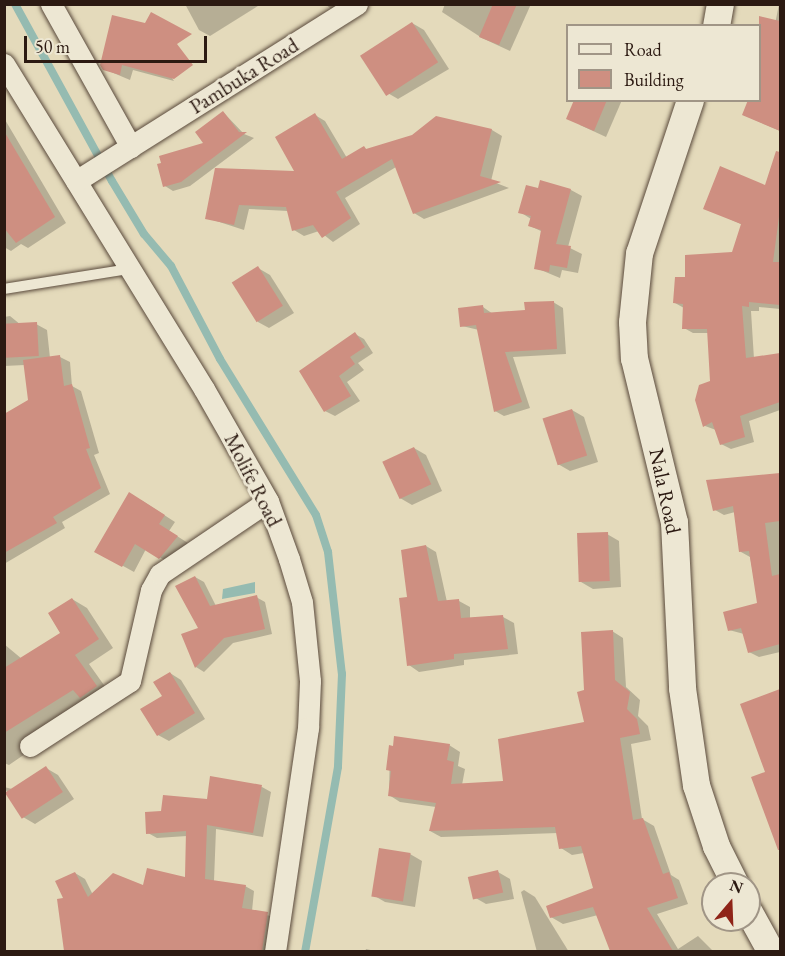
<!DOCTYPE html>
<html>
<head>
<meta charset="utf-8">
<style>
	body { margin:0 }
	#map { position:relative; width:785px; height:956px; overflow:hidden; background:#e4dabb; font-family:"EB Garamond",serif }
	div>[style] { position:absolute }
	[style*='--x'] { left:calc(var(--x)*1px); top:calc(var(--y)*1px); width:calc(var(--w)*1px); rotate:calc(var(--a)*1deg) }
	.water>* { inset:0; background:#95bbb1 }
	.shadow>* { inset:0; background:#0003 }
	.stream>* { height:8px; margin:-4px; padding:0 4px; transform-origin:4px; border-radius:4px; background:#95bbb1 }
	.building>* { inset:0; background:#ce8f81; transform-origin:0 0 }
	.roads { filter:drop-shadow(0 0 2px #5a4a3c) drop-shadow(0 0 2px #5a4a3c) }
	.service>* { height:10px; margin:-5px; padding:0 5px; transform-origin:5px; border-radius:5px; background:#ede7d3 }
	.minor>* { height:21px; margin:-10.5px; padding:0 10.5px; transform-origin:10.5px; border-radius:10.5px; background:#ede7d3 }
	.tertiary>* { height:27px; margin:-13.5px; padding:0 13.5px; transform-origin:13.5px; border-radius:13.5px; background:#ede7d3 }
	span { translate:-50% -50%; white-space:nowrap; text-align:center; line-height:1.15; -webkit-text-stroke:6px #ede7d3; paint-order:stroke }
	.street-label { font-size:21px; color:#2c1a12 }
	.frame { position:absolute; inset:0; border:6px solid #2c1a12; pointer-events:none }
	.legend { position:absolute; left:566px; top:24px; width:195px; height:78px; box-sizing:border-box; background:#ede7d3; border:2px solid #a09586; margin:0; padding:8px 10px; list-style:none; font-size:18px; color:#2c1a12 }
	.legend li { display:flex; align-items:center; gap:12px; height:30px }
	.legend b { width:30px; border:2px solid #a09586 }
	.north { position:absolute; left:701px; top:872px; width:60px; height:60px; box-sizing:border-box; background:#ede7d3; border:2px solid #a09586; border-radius:50%; rotate:19deg; font-size:16px; font-weight:700; line-height:24px; text-align:center; color:#2c1a12 }
	.north::after { content:''; display:block; margin:auto; width:21px; height:27px; background:#8f2418; clip-path:polygon(50% 0,100% 100%,50% 72%,0 100%) }
	.scale { position:absolute; left:24px; top:36px; width:183px; height:27px; box-sizing:border-box; border:3px solid #2c1a12; border-top:0; padding-left:8px; font-size:18px; line-height:21px; white-space:nowrap; color:#2c1a12; -webkit-text-stroke:4px #ede7d3; paint-order:stroke }
</style>
</head>
<body>
<div id="map">
	<div class="water">
		<i style="clip-path:polygon(255px 582px,255px 593px,222px 599px,223px 589px)"></i>
	</div>
	<div class="shadow">
		<i style="clip-path:polygon(185px 4px,261px 4px,210px 36px,199px 30px)"></i>
		<i style="clip-path:polygon(325px 4px,354px 4px,338px 14px)"></i>
		<i style="clip-path:polygon(445px 4px,531px 4px,510px 51px,482px 38px,442px 12px)"></i>
		<i style="clip-path:polygon(779px 4px,780px 4px,780px 131px,744px 115px,760px 100px)"></i>
		<i style="clip-path:polygon(412px 23px,424px 30px,449px 69px,398px 99px,386px 92px)"></i>
		<i style="clip-path:polygon(138px 27px,174px 81px,133px 70px,130px 80px,104px 69px)"></i>
		<i style="clip-path:polygon(576px 100px,622px 100px,606px 137px,580px 125px)"></i>
		<i style="clip-path:polygon(223px 112px,244px 134px,254px 138px,190px 186px,173px 191px,165px 186px,205px 144px)"></i>
		<i style="clip-path:polygon(315px 115px,325px 121px,347px 158px,364px 148px,368px 150px,413px 136px,437px 118px,492px 130px,502px 136px,491px 181px,509px 188px,424px 219px,414px 213px,396px 167px,345px 198px,360px 224px,333px 242px,319px 231px,304px 236px,294px 230px,288px 211px,249px 209px,244px 230px,207px 218px,297px 172px)"></i>
		<i style="clip-path:polygon(4px 118px,66px 223px,28px 248px,21px 244px,11px 251px,4px 247px)"></i>
		<i style="clip-path:polygon(773px 166px,780px 170px,780px 309px,759px 307px,759px 311px,751px 311px,754px 359px,780px 355px,780px 410px,749px 421px,754px 442px,731px 449px,721px 444px,716px 430px,705px 426px,712px 382px,709px 333px,693px 333px,684px 328px,684px 308px,675px 303px,686px 279px,733px 254px,743px 225px,705px 208px,766px 187px)"></i>
		<i style="clip-path:polygon(539px 190px,571px 190px,582px 196px,568px 247px,582px 254px,578px 273px,562px 270px,560px 278px,536px 268px,543px 232px,530px 226px,531px 219px,520px 212px)"></i>
		<i style="clip-path:polygon(258px 268px,270px 275px,294px 313px,269px 328px,258px 322px)"></i>
		<i style="clip-path:polygon(553px 302px,563px 308px,566px 354px,513px 357px,530px 408px,504px 416px,495px 411px,479px 330px,462px 326px,483px 307px,493px 314px,526px 311px)"></i>
		<i style="clip-path:polygon(10px 316px,21px 325px,36px 324px,47px 330px,50px 358px,60px 357px,70px 362px,72px 386px,81px 391px,99px 453px,94px 455px,110px 494px,62px 522px,65px 528px,4px 564px,4px 416px,29px 401px,25px 365px,4px 366px,4px 317px)"></i>
		<i style="clip-path:polygon(355px 334px,364px 339px,373px 353px,358px 363px,364px 370px,347px 382px,360px 401px,335px 416px,325px 411px)"></i>
		<i style="clip-path:polygon(572px 410px,584px 417px,598px 462px,570px 471px,558px 464px)"></i>
		<i style="clip-path:polygon(414px 448px,426px 455px,442px 491px,412px 505px,400px 498px)"></i>
		<i style="clip-path:polygon(780px 474px,780px 652px,759px 657px,749px 652px,744px 634px,729px 630px,759px 604px,750px 557px,741px 552px,735px 512px,724px 515px,715px 510px,708px 481px)"></i>
		<i style="clip-path:polygon(141px 500px,175px 522px,169px 531px,188px 543px,171px 564px,146px 549px,134px 572px,96px 551px)"></i>
		<i style="clip-path:polygon(607px 534px,619px 541px,621px 587px,593px 589px,581px 582px)"></i>
		<i style="clip-path:polygon(426px 546px,436px 552px,447px 602px,459px 601px,470px 607px,470px 619px,503px 617px,514px 623px,518px 654px,464px 660px,464px 665px,419px 672px,409px 665px,409px 598px)"></i>
		<i style="clip-path:polygon(195px 577px,204px 582px,216px 606px,256px 597px,265px 602px,272px 634px,233px 643px,204px 672px,196px 667px,183px 635px,200px 629px)"></i>
		<i style="clip-path:polygon(72px 599px,87px 608px,113px 648px,89px 664px,111px 695px,9px 765px,4px 763px,4px 644px,22px 659px,62px 633px)"></i>
		<i style="clip-path:polygon(612px 631px,623px 638px,626px 687px,640px 700px,638px 716px,648px 726px,651px 740px,631px 744px,642px 819px,654px 826px,671px 875px,679px 880px,688px 904px,657px 914px,678px 949px,698px 936px,714px 952px,611px 952px,598px 915px,563px 924px,551px 917px,595px 888px,584px 853px,572px 855px,561px 848px,558px 833px,441px 837px,430px 831px,436px 807px,400px 802px,389px 795px,390px 747px,449px 745px,460px 752px,458px 766px,465px 769px,462px 785px,505px 782px,586px 723px,586px 692px)"></i>
		<i style="clip-path:polygon(170px 673px,181px 680px,205px 719px,169px 741px,158px 735px)"></i>
		<i style="clip-path:polygon(770px 695px,780px 701px,780px 844px,776px 841px,767px 772px)"></i>
		<i style="clip-path:polygon(46px 768px,58px 775px,74px 799px,35px 824px,23px 817px,4px 787px,20px 791px)"></i>
		<i style="clip-path:polygon(262px 787px,271px 792px,263px 837px,216px 829px,214px 881px,245px 886px,254px 891px,252px 911px,277px 918px,266px 952px,65px 952px,59px 900px,65px 899px,75px 873px,85px 879px,93px 895px,186px 879px,187px 836px,157px 838px,148px 833px,163px 812px)"></i>
		<i style="clip-path:polygon(410px 854px,422px 861px,415px 907px,385px 902px,373px 895px)"></i>
		<i style="clip-path:polygon(498px 872px,510px 879px,514px 899px,486px 904px,474px 897px)"></i>
		<i style="clip-path:polygon(524px 890px,535px 897px,569px 952px,537px 952px,521px 892px)"></i>
		<i style="clip-path:polygon(366px 949px,380px 952px,365px 952px)"></i>
	</div>
	<div class="stream">
		<i style="--x:15;--y:4;--w:202;--a:61.3"></i>
		<i style="--x:112;--y:181;--w:62;--a:58.9"></i>
		<i style="--x:144;--y:234;--w:42;--a:49.8"></i>
		<i style="--x:171;--y:266;--w:105;--a:62.2"></i>
		<i style="--x:220;--y:359;--w:183;--a:58.4"></i>
		<i style="--x:316;--y:515;--w:39;--a:72"></i>
		<i style="--x:328;--y:552;--w:123;--a:83.5"></i>
		<i style="--x:342;--y:674;--w:93;--a:92.5"></i>
		<i style="--x:338;--y:767;--w:188;--a:100.1"></i>
	</div>
	<div class="building">
		<i style="clip-path:polygon(493px 4px,517px 4px,499px 45px,479px 37px)"></i>
		<i style="clip-path:polygon(151px 12px,192px 34px,177px 44px,193px 65px,174px 79px,122px 65px,120px 75px,103px 70px,100px 65px,112px 15px,145px 23px)"></i>
		<i style="clip-path:polygon(759px 16px,780px 21px,780px 131px,742px 115px,748px 100px,759px 100px)"></i>
		<i style="left:412px;top:22px;width:48px;height:62px;rotate:57deg"></i>
		<i style="clip-path:polygon(574px 100px,607px 100px,594px 131px,566px 119px)"></i>
		<i style="clip-path:polygon(223px 111px,239px 132px,247px 132px,181px 182px,163px 187px,157px 164px,161px 163px,159px 156px,203px 143px,195px 132px)"></i>
		<i style="clip-path:polygon(315px 113px,342px 159px,364px 146px,366px 149px,412px 135px,436px 116px,492px 129px,480px 176px,501px 182px,413px 214px,392px 159px,336px 192px,351px 218px,322px 238px,313px 225px,292px 231px,286px 207px,239px 205px,234px 225px,205px 219px,215px 168px,294px 171px,275px 137px)"></i>
		<i style="clip-path:polygon(4px 131px,55px 217px,16px 243px,4px 228px)"></i>
		<i style="clip-path:polygon(776px 151px,780px 152px,780px 209px,773px 262px,780px 262px,780px 305px,749px 302px,749px 307px,742px 306px,746px 358px,780px 353px,780px 402px,740px 416px,745px 437px,720px 445px,712px 422px,703px 427px,695px 400px,699px 385px,710px 381px,707px 329px,682px 329px,683px 304px,673px 303px,675px 277px,685px 277px,685px 255px,732px 252px,741px 224px,703px 209px,720px 166px,765px 185px)"></i>
		<i style="clip-path:polygon(540px 180px,571px 189px,556px 244px,571px 246px,567px 268px,550px 265px,549px 272px,534px 269px,541px 230px,528px 226px,531px 216px,518px 213px,526px 185px,538px 188px)"></i>
		<i style="left:258px;top:266px;width:47px;height:31px;rotate:58deg"></i>
		<i style="clip-path:polygon(554px 301px,557px 349px,505px 352px,522px 402px,494px 412px,476px 325px,460px 327px,458px 308px,483px 305px,484px 313px,525px 310px,524px 302px)"></i>
		<i style="left:37px;top:322px;width:34px;height:33px;rotate:87deg"></i>
		<i style="clip-path:polygon(355px 332px,365px 347px,350px 357px,355px 364px,339px 376px,351px 396px,324px 412px,299px 371px)"></i>
		<i style="clip-path:polygon(60px 355px,64px 386px,72px 384px,90px 448px,86px 449px,101px 488px,53px 517px,57px 523px,4px 553px,4px 414px,28px 400px,23px 360px)"></i>
		<i style="left:572px;top:409px;width:49px;height:31px;rotate:72deg"></i>
		<i style="left:414px;top:447px;width:41px;height:35px;rotate:65deg"></i>
		<i style="clip-path:polygon(780px 473px,780px 521px,765px 523px,772px 576px,780px 574px,780px 644px,748px 653px,741px 628px,728px 631px,723px 612px,757px 603px,749px 551px,739px 552px,733px 506px,713px 511px,706px 480px)"></i>
		<i style="clip-path:polygon(129px 492px,165px 515px,159px 524px,178px 536px,159px 559px,135px 544px,122px 567px,94px 552px)"></i>
		<i style="left:608px;top:532px;width:49px;height:31px;rotate:88deg"></i>
		<i style="clip-path:polygon(426px 545px,438px 601px,459px 599px,461px 618px,503px 615px,508px 649px,454px 654px,454px 659px,407px 666px,399px 598px,407px 597px,401px 550px)"></i>
		<i style="clip-path:polygon(195px 576px,210px 606px,257px 595px,265px 629px,224px 638px,195px 668px,181px 634px,198px 628px,175px 586px)"></i>
		<i style="clip-path:polygon(72px 598px,99px 639px,75px 655px,97px 686px,80px 698px,73px 690px,4px 733px,4px 668px,60px 633px,48px 613px)"></i>
		<i style="clip-path:polygon(613px 630px,615px 680px,630px 692px,627px 709px,637px 719px,640px 734px,620px 738px,633px 820px,643px 818px,663px 874px,669px 872px,678px 898px,647px 908px,673px 951px,610px 951px,593px 907px,550px 918px,546px 906px,593px 888px,581px 846px,559px 849px,555px 827px,429px 831px,436px 803px,388px 796px,391px 771px,386px 770px,389px 745px,393px 746px,394px 736px,450px 744px,447px 760px,454px 762px,451px 784px,503px 781px,498px 739px,584px 722px,577px 692px,584px 690px,581px 632px)"></i>
		<i style="clip-path:polygon(170px 672px,195px 713px,157px 736px,140px 709px,162px 696px,153px 682px)"></i>
		<i style="clip-path:polygon(780px 689px,780px 850px,778px 850px,751px 777px,765px 772px,740px 704px)"></i>
		<i style="left:46px;top:766px;width:31px;height:49px;rotate:57deg"></i>
		<i style="clip-path:polygon(210px 776px,262px 785px,253px 833px,207px 825px,205px 879px,246px 885px,242px 908px,268px 912px,262px 951px,64px 951px,57px 899px,63px 898px,55px 881px,75px 872px,88px 897px,113px 873px,143px 885px,147px 868px,185px 877px,186px 831px,146px 834px,145px 812px,161px 811px,163px 795px,207px 799px)"></i>
		<i style="left:379px;top:848px;width:32px;height:49px;rotate:9deg"></i>
		<i style="left:498px;top:870px;width:23px;height:31px;rotate:77deg"></i>
	</div>
	<div class="roads">
		<div class="service">
			<i style="--x:4;--y:289;--w:127;--a:-9.1"></i>
		</div>
		<div class="minor">
			<i style="--x:51;--y:4;--w:164;--a:60.8"></i>
			<i style="--x:4;--y:64;--w:382;--a:58.4"></i>
			<i style="--x:204;--y:389;--w:129;--a:60.3"></i>
			<i style="--x:268;--y:501;--w:62;--a:70.1"></i>
			<i style="--x:289;--y:559;--w:45;--a:73.2"></i>
			<i style="--x:302;--y:602;--w:79;--a:84.2"></i>
			<i style="--x:310;--y:681;--w:47;--a:92.4"></i>
			<i style="--x:308;--y:728;--w:226;--a:98.4"></i>
			<i style="--x:76;--y:181;--w:332;--a:-32.2"></i>
			<i style="--x:30;--y:746;--w:119;--a:-33"></i>
			<i style="--x:130;--y:681;--w:93;--a:-77"></i>
			<i style="--x:151;--y:590;--w:18;--a:-61"></i>
			<i style="--x:160;--y:574;--w:130;--a:-34.1"></i>
		</div>
		<div class="tertiary">
			<i style="--x:716;--y:26;--w:22;--a:-80"></i>
			<i style="--x:690;--y:100;--w:161;--a:108.4"></i>
			<i style="--x:639;--y:253;--w:69;--a:95.8"></i>
			<i style="--x:632;--y:322;--w:36;--a:87"></i>
			<i style="--x:634;--y:358;--w:169;--a:76.3"></i>
			<i style="--x:674;--y:522;--w:166;--a:87.2"></i>
			<i style="--x:682;--y:688;--w:98;--a:81.8"></i>
			<i style="--x:696;--y:785;--w:64;--a:71.8"></i>
			<i style="--x:716;--y:846;--w:42;--a:63.4"></i>
			<i style="--x:749;--y:912;--w:46;--a:61.2"></i>
		</div>
	</div>
	<div class="street-label">
		<span style="left:244px;top:76px;rotate:-32deg">Pambuka Road</span>
		<span style="left:253px;top:480px;rotate:63deg">Molife Road</span>
		<span style="left:665px;top:491px;rotate:78deg">Nala Road</span>
	</div>
	<div class="frame"></div>
	<ul class="legend">
	<li><b style="height:8px;background:#ede7d3"></b>Road</li>
	<li><b style="height:16px;background:#ce8f81"></b>Building</li>
	</ul>
	<div class="north">N</div>
	<div class="scale">50 m</div>
</div>
</body>
</html>
